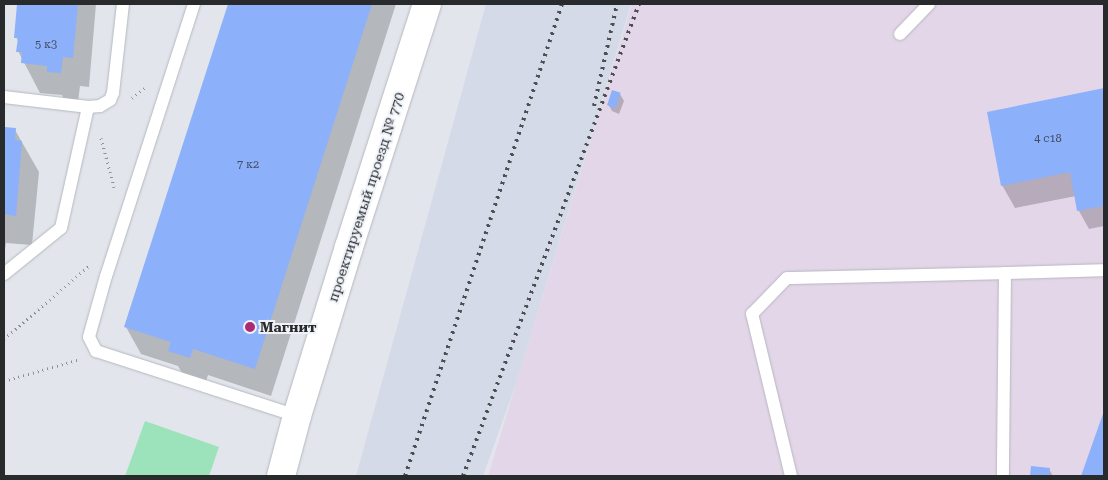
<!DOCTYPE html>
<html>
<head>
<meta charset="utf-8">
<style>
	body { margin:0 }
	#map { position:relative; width:1108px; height:480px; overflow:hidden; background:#e2e5ec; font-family:"Roboto Serif",serif }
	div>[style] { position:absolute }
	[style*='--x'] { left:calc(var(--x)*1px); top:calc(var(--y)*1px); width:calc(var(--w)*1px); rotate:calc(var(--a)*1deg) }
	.built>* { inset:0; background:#d4dae7 }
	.industrial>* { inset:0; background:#e3d6e9 }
	.green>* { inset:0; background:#9ce3bb }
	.shadow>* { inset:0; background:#0003 }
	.building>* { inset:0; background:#8cb0fa; transform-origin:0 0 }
	.path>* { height:3px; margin-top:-1.5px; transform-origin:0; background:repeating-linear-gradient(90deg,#8c8f94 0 1px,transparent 0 5px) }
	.roads { filter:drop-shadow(0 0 1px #b5b8be) drop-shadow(0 0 1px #b5b8be) }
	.service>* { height:12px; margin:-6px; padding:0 6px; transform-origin:6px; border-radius:6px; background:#fff }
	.tertiary>* { height:28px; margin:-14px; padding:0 14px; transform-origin:14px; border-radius:14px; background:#fff }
	.rail>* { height:4px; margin-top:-2px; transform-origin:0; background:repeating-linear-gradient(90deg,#4d5053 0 2.5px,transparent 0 7.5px) }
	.dots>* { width:14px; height:14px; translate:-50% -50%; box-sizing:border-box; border:2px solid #eff3f9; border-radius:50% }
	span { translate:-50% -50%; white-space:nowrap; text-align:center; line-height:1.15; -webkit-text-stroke:4px #eff3f9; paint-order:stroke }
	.number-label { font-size:11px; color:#414c60 }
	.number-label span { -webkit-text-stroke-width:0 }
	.street-label { font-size:14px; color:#282a2c }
	.poi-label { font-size:14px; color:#282a2c; font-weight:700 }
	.left { translate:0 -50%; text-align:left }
	.frame { position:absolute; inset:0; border:5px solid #282a2c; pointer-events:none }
</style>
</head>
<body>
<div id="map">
	<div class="built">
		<i style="clip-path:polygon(486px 4px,631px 4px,517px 381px,483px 476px,356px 476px)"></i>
	</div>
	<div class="industrial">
		<i style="clip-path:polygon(632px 4px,1104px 4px,1104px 476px,488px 476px)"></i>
	</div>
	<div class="green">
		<i style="clip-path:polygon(145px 421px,219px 447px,209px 476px,125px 476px)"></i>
	</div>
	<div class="shadow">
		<i style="clip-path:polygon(19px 4px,96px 4px,89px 87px,80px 86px,78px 102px,65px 101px,62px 95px,40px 93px,18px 51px,19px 43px,16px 37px)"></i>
		<i style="clip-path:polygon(229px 4px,396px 4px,271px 396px,208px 375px,205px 384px,185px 378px,178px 366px,141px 354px,126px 327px)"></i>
		<i style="clip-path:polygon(1104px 90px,1104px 226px,1089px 229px,1079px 211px,1076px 196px,1015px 208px,1002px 185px,988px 113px)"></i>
		<i style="clip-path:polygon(620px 94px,624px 101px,619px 114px,612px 111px,608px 104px)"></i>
		<i style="clip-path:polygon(4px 129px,15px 130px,39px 172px,32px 245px,6px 243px,4px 255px)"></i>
		<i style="clip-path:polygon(1104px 414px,1104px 476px,1082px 476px)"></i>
		<i style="clip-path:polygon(1033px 467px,1049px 469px,1053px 476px,1032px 476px)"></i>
	</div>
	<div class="building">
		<i style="clip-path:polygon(17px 4px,78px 4px,73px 58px,63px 57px,61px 73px,47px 72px,47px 66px,21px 63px,22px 52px,16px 52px,18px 38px,14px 38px)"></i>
		<i style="clip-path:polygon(228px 4px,372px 4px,255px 369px,193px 349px,190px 358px,168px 351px,171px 342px,124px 327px)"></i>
		<i style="clip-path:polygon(1104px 88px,1104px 206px,1077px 211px,1070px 172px,1001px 186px,987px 112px)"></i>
		<i style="left:612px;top:90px;width:9px;height:16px;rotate:18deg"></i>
		<i style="clip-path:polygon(4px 127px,16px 128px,15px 140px,22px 141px,16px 216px,4px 214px)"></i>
		<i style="clip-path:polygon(1104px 411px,1104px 476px,1081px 476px)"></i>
		<i style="clip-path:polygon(1031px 466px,1050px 468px,1049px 476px,1030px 476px)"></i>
	</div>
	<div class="path">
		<i style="--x:132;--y:98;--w:18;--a:-38"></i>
		<i style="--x:101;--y:138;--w:51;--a:75.1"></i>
		<i style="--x:4;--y:339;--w:112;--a:-40.7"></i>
		<i style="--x:4;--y:381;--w:79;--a:-16.1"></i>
	</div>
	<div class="roads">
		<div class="service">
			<i style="--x:194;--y:4;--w:286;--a:107.9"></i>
			<i style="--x:106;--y:276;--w:63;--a:105.6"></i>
			<i style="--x:89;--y:337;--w:16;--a:63"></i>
			<i style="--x:96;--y:351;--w:211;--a:17.9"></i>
			<i style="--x:900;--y:34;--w:42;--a:-46"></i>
			<i style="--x:4;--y:97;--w:85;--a:6.8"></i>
			<i style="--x:88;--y:107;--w:12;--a:-5"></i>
			<i style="--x:100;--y:106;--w:12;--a:-31"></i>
			<i style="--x:110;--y:100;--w:8;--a:-67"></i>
			<i style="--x:113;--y:93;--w:90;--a:-83.6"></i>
			<i style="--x:1005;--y:273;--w:99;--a:-1.7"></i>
			<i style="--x:4;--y:274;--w:73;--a:-38.9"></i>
			<i style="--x:61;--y:228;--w:124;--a:-77.4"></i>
			<i style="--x:791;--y:476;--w:167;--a:-103.5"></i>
			<i style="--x:752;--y:314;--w:50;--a:-45.8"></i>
			<i style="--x:787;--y:278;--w:218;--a:-1.3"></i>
			<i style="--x:1005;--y:273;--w:203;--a:90.6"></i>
		</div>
		<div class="tertiary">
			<i style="--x:281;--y:476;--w:62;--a:-75.1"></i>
			<i style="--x:297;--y:416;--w:177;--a:-72.9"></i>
			<i style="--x:349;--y:247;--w:255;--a:-72.2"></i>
		</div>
	</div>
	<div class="rail">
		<i style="--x:594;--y:106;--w:105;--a:-77.3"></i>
		<i style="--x:405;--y:476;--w:497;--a:-71.6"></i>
		<i style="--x:463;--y:476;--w:504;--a:-69.55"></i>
	</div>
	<div class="dots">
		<i style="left:250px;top:327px;background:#ac2973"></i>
	</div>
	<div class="number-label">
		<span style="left:46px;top:45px">5 к3</span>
		<span style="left:1048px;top:139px">4 с18</span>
		<span style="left:248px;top:165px">7 к2</span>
	</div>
	<div class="street-label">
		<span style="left:366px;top:197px;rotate:-72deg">проектируемый проезд № 770</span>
	</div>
	<div class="poi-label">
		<span class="left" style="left:260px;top:327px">Магнит</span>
	</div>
	<div class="frame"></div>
</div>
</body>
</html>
